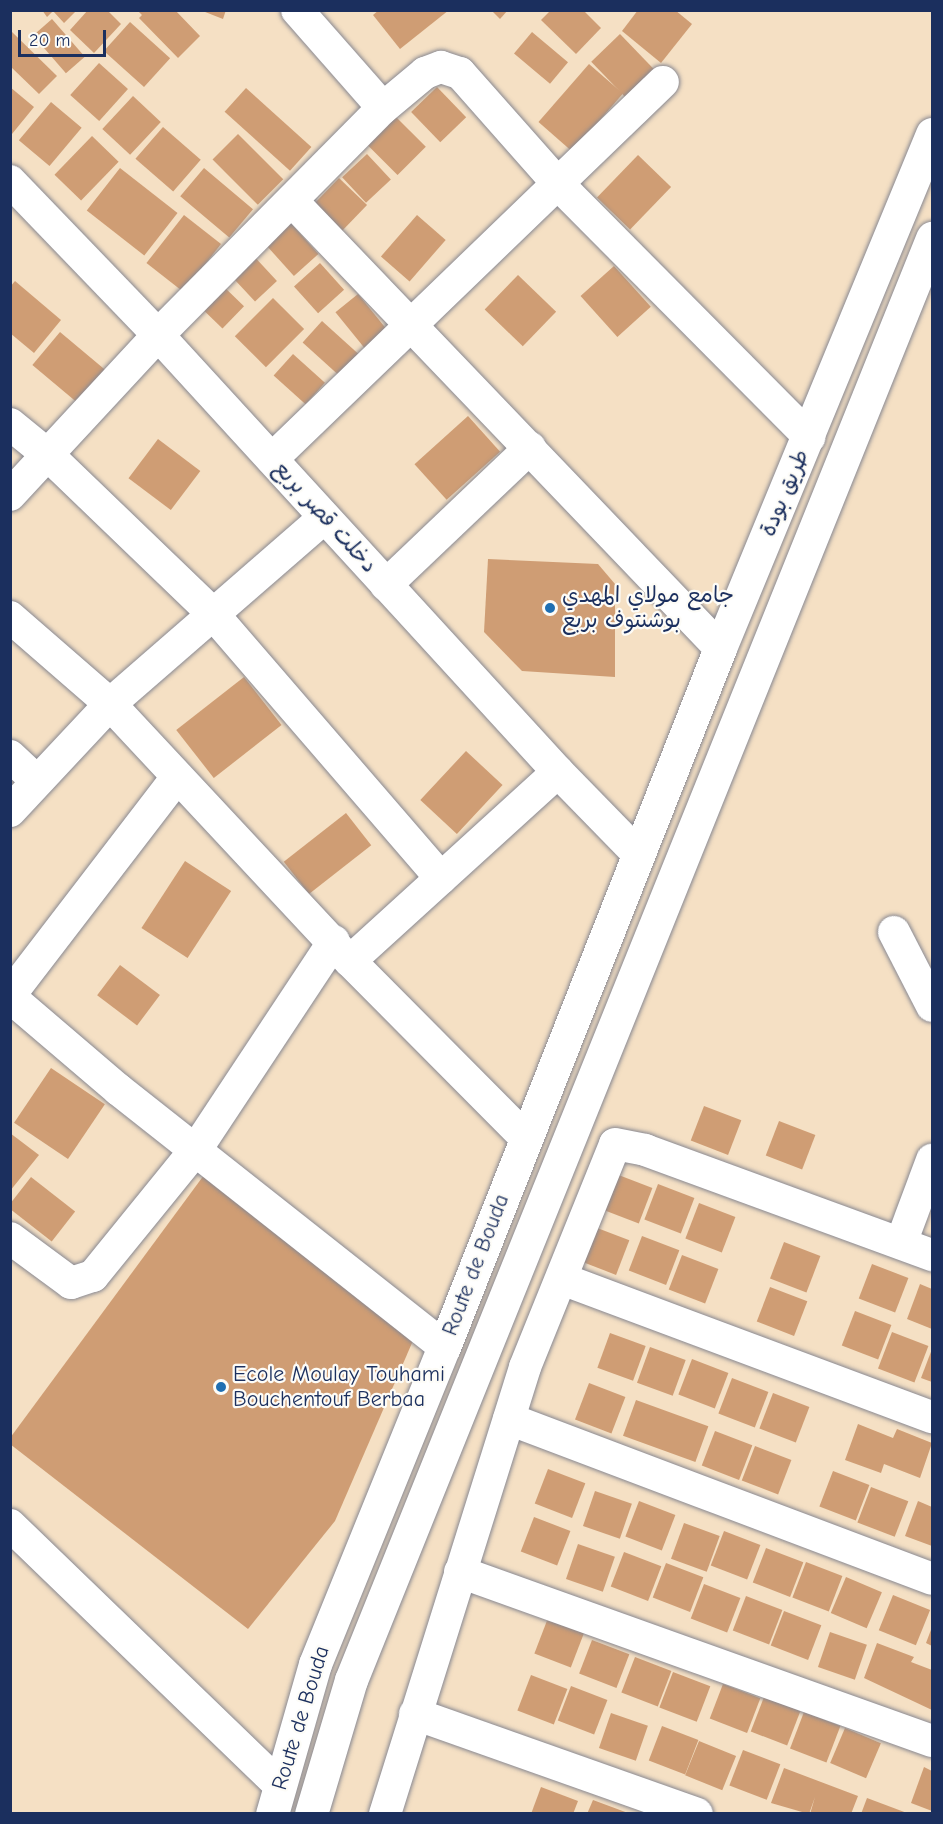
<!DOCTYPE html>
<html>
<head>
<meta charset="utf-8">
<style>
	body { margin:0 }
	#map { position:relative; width:943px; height:1824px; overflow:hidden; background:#f5e0c4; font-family:"Comic Neue","Playpen Sans Arabic",sans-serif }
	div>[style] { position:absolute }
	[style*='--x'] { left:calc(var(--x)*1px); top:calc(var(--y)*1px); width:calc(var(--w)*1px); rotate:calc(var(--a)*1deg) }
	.building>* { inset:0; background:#cf9d74; transform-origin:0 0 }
	.roads { filter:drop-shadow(0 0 2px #888891) drop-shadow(0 0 2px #888891) }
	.minor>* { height:32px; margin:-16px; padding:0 16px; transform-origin:16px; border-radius:16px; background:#fff }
	.secondary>* { height:33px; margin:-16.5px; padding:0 16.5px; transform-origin:16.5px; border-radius:16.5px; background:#fff }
	.dots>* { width:16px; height:16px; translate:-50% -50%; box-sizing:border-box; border:3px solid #fdfcf7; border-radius:50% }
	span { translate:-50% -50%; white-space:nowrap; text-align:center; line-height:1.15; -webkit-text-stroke:4.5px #fdfcf7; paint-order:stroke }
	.street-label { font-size:22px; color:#1b2f5e }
	.poi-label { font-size:22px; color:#1b2f5e }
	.left { translate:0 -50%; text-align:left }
	.frame { position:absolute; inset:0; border:12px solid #1b2f5e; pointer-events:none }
	.scale { position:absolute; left:18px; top:30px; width:88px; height:27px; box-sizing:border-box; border:3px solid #1b2f5e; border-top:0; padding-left:8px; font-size:18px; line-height:21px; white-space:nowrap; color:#1b2f5e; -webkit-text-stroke:4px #fdfcf7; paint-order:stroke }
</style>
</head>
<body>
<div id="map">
	<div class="building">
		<i style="clip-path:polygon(42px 10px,77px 10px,64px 23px,53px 11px,47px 17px)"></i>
		<i style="clip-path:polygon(88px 10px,107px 10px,121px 24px,94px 53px,70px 30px)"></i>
		<i style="clip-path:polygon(137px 10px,175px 10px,200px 36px,178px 58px,139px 18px,142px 15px)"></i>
		<i style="clip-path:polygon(200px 10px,226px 10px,223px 19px)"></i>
		<i style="clip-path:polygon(379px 10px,449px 10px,400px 49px,373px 15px)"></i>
		<i style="clip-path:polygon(491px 10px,508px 10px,500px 19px)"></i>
		<i style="clip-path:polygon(551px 10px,583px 10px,601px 28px,576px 54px,541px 20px)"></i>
		<i style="clip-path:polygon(638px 10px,675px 10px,692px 24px,661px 63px,622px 31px)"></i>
		<i style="left:52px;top:19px;width:50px;height:25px;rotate:49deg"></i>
		<i style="left:130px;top:22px;width:54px;height:39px;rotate:42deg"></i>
		<i style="clip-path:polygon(10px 30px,57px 76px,39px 94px,10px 66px)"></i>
		<i style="left:532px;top:32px;width:47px;height:28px;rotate:40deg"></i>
		<i style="left:620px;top:34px;width:52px;height:40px;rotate:46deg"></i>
		<i style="left:99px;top:63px;width:39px;height:43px;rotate:42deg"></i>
		<i style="left:589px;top:64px;width:45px;height:77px;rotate:41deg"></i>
		<i style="clip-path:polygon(10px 87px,34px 107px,12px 134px,10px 132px)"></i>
		<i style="left:437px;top:87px;width:42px;height:36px;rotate:46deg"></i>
		<i style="left:246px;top:88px;width:88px;height:32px;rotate:42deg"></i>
		<i style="left:133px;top:96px;width:38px;height:45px;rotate:43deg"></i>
		<i style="left:51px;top:102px;width:40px;height:50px;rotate:40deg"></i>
		<i style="left:394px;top:115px;width:45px;height:40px;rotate:45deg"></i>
		<i style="left:163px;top:127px;width:50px;height:42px;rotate:41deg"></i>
		<i style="left:238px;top:134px;width:64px;height:36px;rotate:45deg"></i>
		<i style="left:92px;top:136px;width:37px;height:54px;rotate:44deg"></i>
		<i style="left:367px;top:154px;width:35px;height:34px;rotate:47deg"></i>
		<i style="left:638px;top:155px;width:46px;height:59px;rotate:44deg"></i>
		<i style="left:120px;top:168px;width:73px;height:54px;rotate:38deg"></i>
		<i style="left:204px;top:168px;width:64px;height:37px;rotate:40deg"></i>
		<i style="left:339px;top:178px;width:39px;height:41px;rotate:44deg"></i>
		<i style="left:184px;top:215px;width:47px;height:61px;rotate:38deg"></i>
		<i style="left:417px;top:215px;width:38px;height:55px;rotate:41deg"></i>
		<i style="left:287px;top:219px;width:47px;height:33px;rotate:48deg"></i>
		<i style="left:249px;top:251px;width:41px;height:30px;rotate:47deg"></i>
		<i style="left:320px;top:263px;width:36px;height:35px;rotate:48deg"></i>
		<i style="left:614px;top:266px;width:55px;height:45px;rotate:48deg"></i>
		<i style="left:518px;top:275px;width:53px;height:48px;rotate:44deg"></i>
		<i style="clip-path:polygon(15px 281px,61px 320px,34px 353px,10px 333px,10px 287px)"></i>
		<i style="left:221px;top:284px;width:32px;height:31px;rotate:44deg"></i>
		<i style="left:358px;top:294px;width:49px;height:29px;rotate:51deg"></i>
		<i style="left:273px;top:298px;width:44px;height:54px;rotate:45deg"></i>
		<i style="left:322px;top:321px;width:51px;height:29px;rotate:42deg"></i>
		<i style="left:60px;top:332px;width:60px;height:43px;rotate:40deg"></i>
		<i style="left:293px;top:354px;width:43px;height:29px;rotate:42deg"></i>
		<i style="left:468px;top:416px;width:48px;height:72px;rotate:48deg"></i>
		<i style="left:158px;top:439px;width:53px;height:49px;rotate:37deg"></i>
		<i style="clip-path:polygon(488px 559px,598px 564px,615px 584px,615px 677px,522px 671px,484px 632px)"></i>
		<i style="left:244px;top:677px;width:61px;height:86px;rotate:52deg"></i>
		<i style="left:466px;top:751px;width:50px;height:67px;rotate:43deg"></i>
		<i style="left:346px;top:813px;width:41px;height:79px;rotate:52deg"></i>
		<i style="left:185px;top:861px;width:55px;height:80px;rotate:33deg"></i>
		<i style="left:120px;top:965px;width:50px;height:38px;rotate:37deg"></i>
		<i style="left:51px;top:1068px;width:65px;height:66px;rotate:34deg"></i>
		<i style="left:704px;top:1106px;width:40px;height:37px;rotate:21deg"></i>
		<i style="left:779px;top:1121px;width:39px;height:37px;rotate:21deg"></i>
		<i style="clip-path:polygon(10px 1133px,39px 1155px,10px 1191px)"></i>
		<i style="clip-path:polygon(207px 1171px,415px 1336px,335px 1521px,248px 1629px,10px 1444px,10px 1438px)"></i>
		<i style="left:616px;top:1174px;width:39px;height:38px;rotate:21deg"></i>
		<i style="left:31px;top:1177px;width:56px;height:38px;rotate:38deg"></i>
		<i style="left:658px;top:1184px;width:39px;height:38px;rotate:21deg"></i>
		<i style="left:699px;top:1203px;width:39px;height:38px;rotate:21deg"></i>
		<i style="left:592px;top:1226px;width:40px;height:37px;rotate:21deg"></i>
		<i style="left:642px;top:1236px;width:40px;height:37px;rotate:21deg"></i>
		<i style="left:784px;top:1242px;width:39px;height:39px;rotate:21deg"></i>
		<i style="left:682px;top:1255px;width:39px;height:37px;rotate:21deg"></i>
		<i style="left:872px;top:1264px;width:39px;height:37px;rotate:21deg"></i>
		<i style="clip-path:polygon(920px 1284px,932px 1289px,932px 1329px,907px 1319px)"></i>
		<i style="left:770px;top:1287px;width:40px;height:37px;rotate:21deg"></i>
		<i style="left:855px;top:1311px;width:39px;height:37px;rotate:21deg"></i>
		<i style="left:892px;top:1332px;width:39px;height:39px;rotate:21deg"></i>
		<i style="left:610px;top:1333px;width:38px;height:37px;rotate:20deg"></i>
		<i style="left:650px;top:1347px;width:38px;height:38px;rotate:20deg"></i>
		<i style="clip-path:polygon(932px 1349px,932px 1382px,921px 1378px)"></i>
		<i style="left:692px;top:1359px;width:39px;height:38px;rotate:21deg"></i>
		<i style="left:732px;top:1378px;width:39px;height:38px;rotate:21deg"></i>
		<i style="left:589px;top:1383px;width:39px;height:39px;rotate:21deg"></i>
		<i style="left:773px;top:1393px;width:39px;height:38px;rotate:21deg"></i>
		<i style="left:636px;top:1400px;width:77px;height:38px;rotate:20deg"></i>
		<i style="clip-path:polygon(858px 1424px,893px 1438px,897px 1429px,932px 1443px,920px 1478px,884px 1464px,881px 1473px,845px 1460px)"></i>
		<i style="left:715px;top:1431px;width:40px;height:37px;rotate:21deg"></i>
		<i style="left:755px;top:1446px;width:39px;height:37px;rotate:21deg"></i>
		<i style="left:548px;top:1469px;width:40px;height:37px;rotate:21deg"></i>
		<i style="left:833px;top:1471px;width:39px;height:38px;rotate:21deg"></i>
		<i style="left:871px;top:1487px;width:40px;height:38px;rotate:21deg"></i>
		<i style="left:595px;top:1491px;width:39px;height:37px;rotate:19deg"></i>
		<i style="left:639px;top:1501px;width:39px;height:38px;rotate:21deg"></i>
		<i style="clip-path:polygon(918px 1501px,932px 1507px,932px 1546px,905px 1536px)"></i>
		<i style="left:534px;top:1517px;width:39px;height:37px;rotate:21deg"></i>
		<i style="left:684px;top:1523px;width:38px;height:38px;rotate:20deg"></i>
		<i style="left:724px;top:1531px;width:39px;height:37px;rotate:21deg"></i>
		<i style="left:578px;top:1544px;width:39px;height:37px;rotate:19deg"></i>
		<i style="left:766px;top:1548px;width:40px;height:37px;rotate:21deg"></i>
		<i style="left:624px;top:1552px;width:40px;height:37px;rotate:21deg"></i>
		<i style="left:806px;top:1562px;width:39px;height:38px;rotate:21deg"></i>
		<i style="left:666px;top:1563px;width:40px;height:37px;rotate:21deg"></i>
		<i style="left:846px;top:1577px;width:39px;height:39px;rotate:23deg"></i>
		<i style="left:704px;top:1584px;width:39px;height:37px;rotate:21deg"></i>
		<i style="left:893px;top:1595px;width:40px;height:38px;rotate:22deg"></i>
		<i style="left:746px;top:1596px;width:39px;height:37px;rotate:21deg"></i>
		<i style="left:784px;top:1611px;width:40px;height:37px;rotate:21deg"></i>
		<i style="left:548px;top:1618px;width:39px;height:38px;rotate:21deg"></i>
		<i style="clip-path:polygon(932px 1627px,932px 1646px,926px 1643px)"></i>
		<i style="left:830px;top:1632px;width:39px;height:37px;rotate:19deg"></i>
		<i style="left:592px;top:1640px;width:40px;height:36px;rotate:21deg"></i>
		<i style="clip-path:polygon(877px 1643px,914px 1657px,911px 1662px,932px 1670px,932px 1710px,864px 1678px)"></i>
		<i style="left:635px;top:1657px;width:39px;height:38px;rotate:21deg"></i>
		<i style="left:673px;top:1672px;width:40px;height:38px;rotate:21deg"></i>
		<i style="left:531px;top:1675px;width:39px;height:38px;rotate:21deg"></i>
		<i style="left:723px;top:1684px;width:40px;height:37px;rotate:21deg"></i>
		<i style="left:571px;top:1686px;width:39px;height:37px;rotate:21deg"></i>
		<i style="left:764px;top:1697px;width:39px;height:37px;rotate:21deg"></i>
		<i style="left:804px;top:1712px;width:39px;height:39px;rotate:21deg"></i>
		<i style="left:611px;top:1713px;width:39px;height:37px;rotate:19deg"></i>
		<i style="left:662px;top:1726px;width:39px;height:37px;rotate:21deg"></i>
		<i style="left:845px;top:1728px;width:39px;height:38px;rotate:23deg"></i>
		<i style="left:699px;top:1741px;width:40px;height:37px;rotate:22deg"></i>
		<i style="left:743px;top:1750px;width:40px;height:38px;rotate:21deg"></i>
		<i style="clip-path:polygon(924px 1767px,932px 1771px,932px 1811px,911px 1803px)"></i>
		<i style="clip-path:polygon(784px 1768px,858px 1796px,851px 1814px,810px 1814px,815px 1797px,809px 1814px,771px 1803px)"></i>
		<i style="clip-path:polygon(541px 1787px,578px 1801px,573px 1814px,531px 1814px)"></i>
		<i style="clip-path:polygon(867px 1798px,907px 1813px,907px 1814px,861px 1814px)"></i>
		<i style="clip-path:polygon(593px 1800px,628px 1813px,628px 1814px,587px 1814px)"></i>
	</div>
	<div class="roads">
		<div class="minor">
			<i style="--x:297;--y:10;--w:130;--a:48.7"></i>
			<i style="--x:10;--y:181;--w:214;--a:46.1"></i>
			<i style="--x:158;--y:335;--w:592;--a:47.53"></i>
			<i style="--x:558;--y:772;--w:115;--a:45.7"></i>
			<i style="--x:292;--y:201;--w:619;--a:46.24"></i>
			<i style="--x:10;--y:424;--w:49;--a:39.2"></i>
			<i style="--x:48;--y:455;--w:229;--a:43.9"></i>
			<i style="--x:213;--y:614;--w:349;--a:49.2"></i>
			<i style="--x:272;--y:459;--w:543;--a:-43.96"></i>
			<i style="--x:10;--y:495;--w:218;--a:-47.2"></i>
			<i style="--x:158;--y:335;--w:320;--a:-45.3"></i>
			<i style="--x:383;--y:108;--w:55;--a:-39.8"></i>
			<i style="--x:425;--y:73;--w:17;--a:-21"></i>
			<i style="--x:441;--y:67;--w:20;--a:18"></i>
			<i style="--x:460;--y:73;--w:151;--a:48.5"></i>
			<i style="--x:560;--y:186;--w:354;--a:45.2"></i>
			<i style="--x:386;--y:585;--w:199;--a:-43.6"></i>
			<i style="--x:10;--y:617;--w:133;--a:41"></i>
			<i style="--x:110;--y:704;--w:352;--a:47"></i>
			<i style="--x:350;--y:961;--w:248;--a:45.2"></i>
			<i style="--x:10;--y:756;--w:35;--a:43"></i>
			<i style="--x:10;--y:811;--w:146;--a:-46.9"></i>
			<i style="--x:110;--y:704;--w:284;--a:-41"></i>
			<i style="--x:894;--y:932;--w:83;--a:62.8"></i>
			<i style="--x:350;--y:961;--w:281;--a:-42.3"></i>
			<i style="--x:10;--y:995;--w:275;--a:-52.5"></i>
			<i style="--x:10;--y:997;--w:143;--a:40.5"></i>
			<i style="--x:119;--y:1090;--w:414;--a:38.3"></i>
			<i style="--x:10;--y:1238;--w:76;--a:36.4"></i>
			<i style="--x:71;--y:1283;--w:23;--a:-18"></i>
			<i style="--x:93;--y:1276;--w:165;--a:-50.9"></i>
			<i style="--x:197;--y:1148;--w:248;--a:-56.5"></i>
			<i style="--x:901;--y:1243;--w:89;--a:-69.5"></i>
			<i style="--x:562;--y:1279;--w:395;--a:20.5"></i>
			<i style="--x:509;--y:1419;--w:452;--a:20.7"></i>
			<i style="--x:10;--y:1525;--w:374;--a:44"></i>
			<i style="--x:460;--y:1572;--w:501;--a:19.7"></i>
			<i style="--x:415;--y:1714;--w:299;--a:19.5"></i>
			<i style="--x:385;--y:1814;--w:468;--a:-72.6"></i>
			<i style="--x:525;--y:1367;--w:240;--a:-68"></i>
			<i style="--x:615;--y:1144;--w:31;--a:11"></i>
			<i style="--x:645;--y:1150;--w:306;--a:20.1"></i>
		</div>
		<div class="secondary">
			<i style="--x:272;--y:1814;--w:156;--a:-74"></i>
			<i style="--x:315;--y:1664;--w:342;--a:-67.9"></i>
			<i style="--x:444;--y:1347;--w:752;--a:-68.45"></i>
			<i style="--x:720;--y:648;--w:556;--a:-67.59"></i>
			<i style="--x:311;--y:1814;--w:140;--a:-73.4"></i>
			<i style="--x:351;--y:1680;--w:1555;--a:-68.05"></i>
		</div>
	</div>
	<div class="dots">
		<i style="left:550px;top:608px;background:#1f6fb2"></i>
		<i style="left:221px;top:1387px;background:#1f6fb2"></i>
	</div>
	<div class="street-label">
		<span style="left:785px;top:493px;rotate:-67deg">طريق بودة</span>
		<span style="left:325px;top:517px;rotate:48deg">دخلت قصر بربع</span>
		<span style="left:476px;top:1265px;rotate:-69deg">Route de Bouda</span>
		<span style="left:301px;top:1718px;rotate:-73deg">Route de Bouda</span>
	</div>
	<div class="poi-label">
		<span class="left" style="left:562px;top:608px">جامع مولاي المهدي<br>بوشنتوف بربع</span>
		<span class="left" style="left:233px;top:1387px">Ecole Moulay Touhami<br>Bouchentouf Berbaa</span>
	</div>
	<div class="frame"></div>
	<div class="scale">20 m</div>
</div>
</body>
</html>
